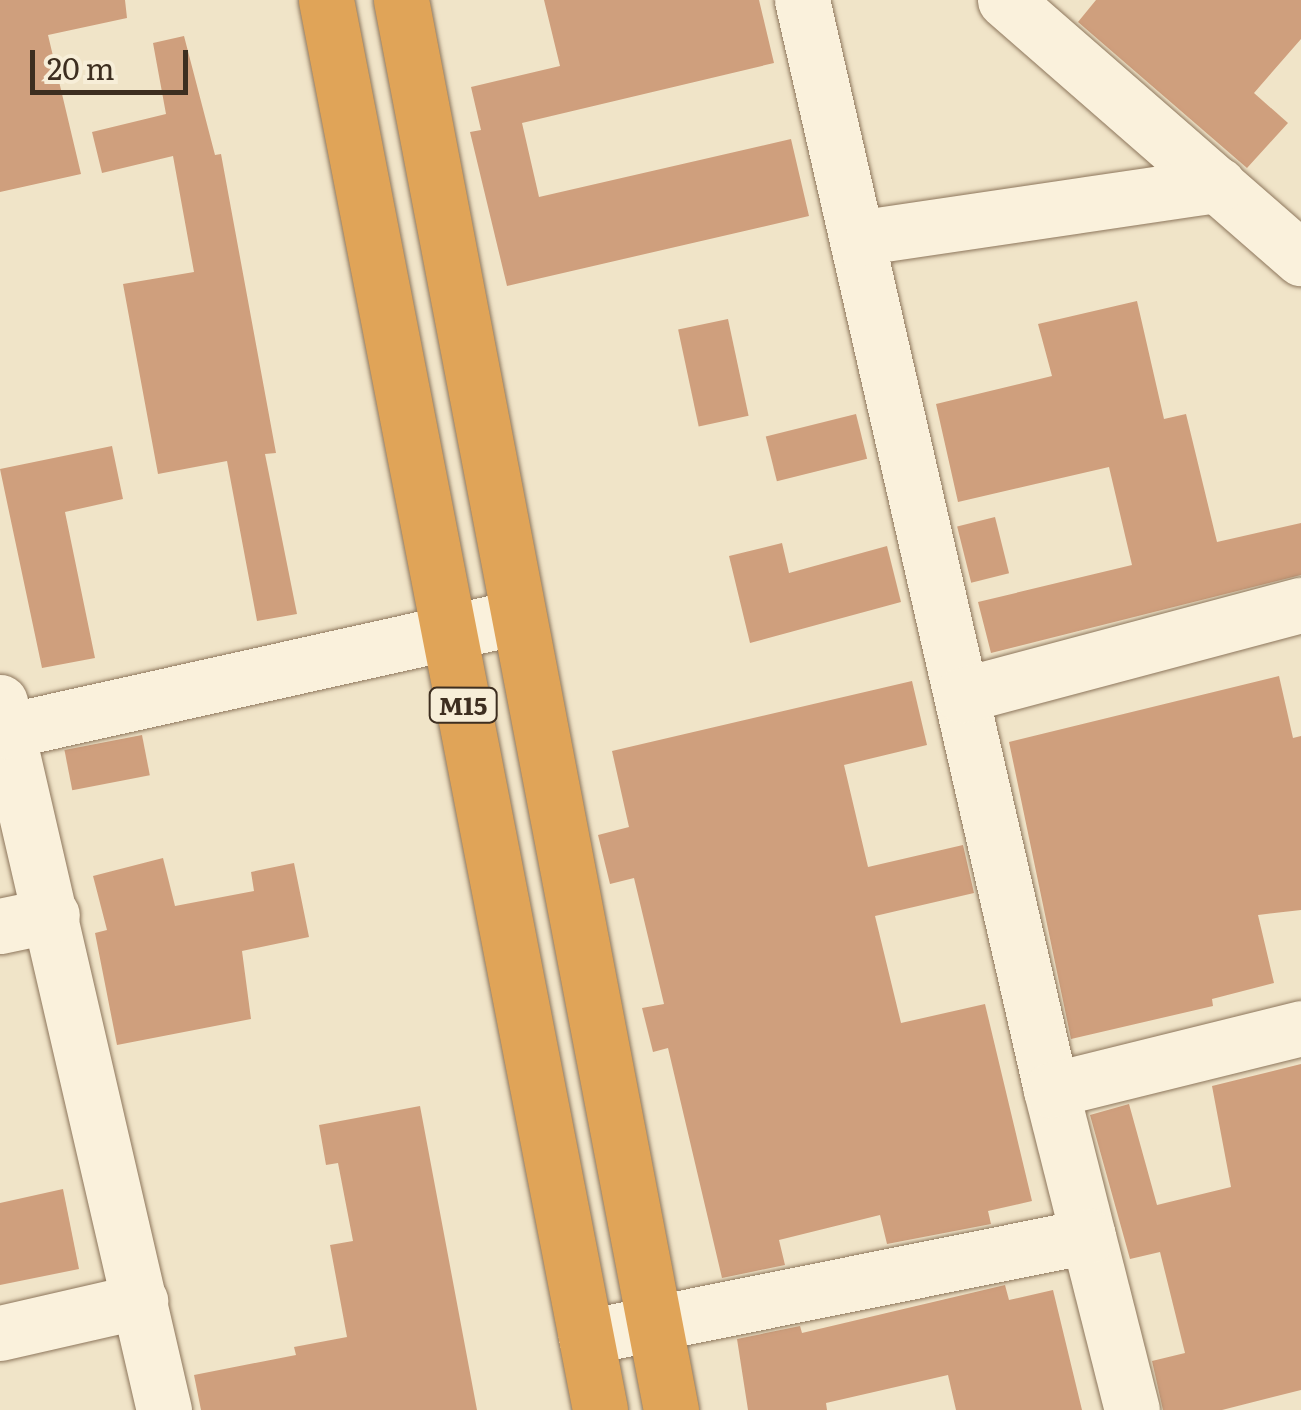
<!DOCTYPE html>
<html>
<head>
<meta charset="utf-8">
<style>
	body { margin:0 }
	#map { position:relative; width:1301px; height:1410px; overflow:hidden; background:#f0e4c8; font-family:Literata,serif }
	div>[style] { position:absolute }
	[style*='--x'] { left:calc(var(--x)*1px); top:calc(var(--y)*1px); width:calc(var(--w)*1px); rotate:calc(var(--a)*1deg) }
	.building>* { inset:0; background:#cf9f7d; transform-origin:0 0 }
	.roads { filter:drop-shadow(0 0 2px #8d765c) drop-shadow(0 0 2px #8d765c) }
	.minor>* { height:55px; margin:-27.5px; padding:0 27.5px; transform-origin:27.5px; border-radius:27.5px; background:#faf1dc }
	.highway>* { height:55px; margin:-27.5px; padding:0 27.5px; transform-origin:27.5px; border-radius:27.5px; background:#e0a458 }
	span { translate:-50% -50%; white-space:nowrap; text-align:center; line-height:1.15; -webkit-text-stroke:8px #f7eed8; paint-order:stroke }
	.shield-label span { padding:2px 8px; background:#f7eed8; border:2px solid; border-radius:8px; -webkit-text-stroke-width:0 }
	.shield-label { font-size:25px; color:#3d2e20; font-weight:700 }
	.scale { position:absolute; left:30px; top:50px; width:158px; height:45px; box-sizing:border-box; border:5px solid #3d2e20; border-top:0; padding-left:12px; font-size:30px; line-height:35px; white-space:nowrap; color:#3d2e20; -webkit-text-stroke:8px #f7eed8; paint-order:stroke }
</style>
</head>
<body>
<div id="map">
	<div class="building">
		<i style="clip-path:polygon(0 0,125px 0,127px 18px,48px 35px,81px 174px,0 192px)"></i>
		<i style="clip-path:polygon(544px 0,759px 0,774px 63px,522px 123px,539px 197px,791px 139px,809px 216px,507px 286px,470px 132px,481px 130px,471px 87px,560px 66px)"></i>
		<i style="clip-path:polygon(1096px 0,1301px 0,1301px 39px,1254px 93px,1288px 123px,1247px 168px,1078px 22px)"></i>
		<i style="clip-path:polygon(184px 36px,215px 155px,221px 154px,276px 453px,265px 454px,297px 614px,257px 621px,227px 461px,158px 474px,123px 284px,194px 272px,173px 156px,102px 173px,92px 132px,166px 114px,153px 43px)"></i>
		<i style="clip-path:polygon(1137px 301px,1164px 419px,1186px 414px,1217px 542px,1301px 523px,1301px 575px,991px 653px,978px 602px,1132px 565px,1109px 467px,958px 502px,936px 404px,1052px 376px,1038px 324px)"></i>
		<i style="left:728px;top:319px;width:99px;height:51px;rotate:78deg"></i>
		<i style="left:856px;top:414px;width:46px;height:93px;rotate:76deg"></i>
		<i style="clip-path:polygon(112px 446px,123px 499px,65px 512px,95px 658px,42px 668px,0 469px)"></i>
		<i style="left:995px;top:517px;width:58px;height:39px;rotate:76deg"></i>
		<i style="clip-path:polygon(782px 543px,789px 573px,887px 546px,901px 602px,750px 643px,729px 556px)"></i>
		<i style="clip-path:polygon(1279px 676px,1293px 738px,1301px 736px,1301px 910px,1258px 915px,1274px 983px,1212px 999px,1213px 1006px,1071px 1039px,1009px 742px)"></i>
		<i style="clip-path:polygon(912px 681px,927px 745px,844px 765px,868px 867px,963px 845px,974px 893px,875px 916px,901px 1023px,985px 1004px,1032px 1201px,988px 1211px,991px 1224px,887px 1244px,880px 1215px,779px 1240px,785px 1265px,722px 1278px,668px 1048px,653px 1052px,642px 1008px,664px 1004px,634px 878px,610px 884px,598px 835px,629px 827px,612px 751px)"></i>
		<i style="left:142px;top:735px;width:41px;height:79px;rotate:79deg"></i>
		<i style="clip-path:polygon(163px 858px,175px 906px,254px 891px,251px 872px,294px 863px,309px 937px,242px 951px,251px 1019px,117px 1045px,95px 933px,107px 930px,93px 876px)"></i>
		<i style="clip-path:polygon(1301px 1064px,1301px 1390px,1222px 1410px,1163px 1410px,1152px 1361px,1185px 1353px,1160px 1252px,1130px 1259px,1090px 1115px,1129px 1104px,1157px 1205px,1231px 1187px,1212px 1086px)"></i>
		<i style="clip-path:polygon(420px 1106px,477px 1410px,201px 1410px,194px 1375px,296px 1355px,294px 1347px,347px 1337px,330px 1245px,353px 1241px,338px 1163px,326px 1165px,319px 1125px)"></i>
		<i style="clip-path:polygon(63px 1189px,79px 1269px,0 1285px,0 1203px)"></i>
		<i style="clip-path:polygon(1005px 1285px,1009px 1300px,1053px 1290px,1082px 1410px,956px 1410px,948px 1375px,826px 1403px,827px 1410px,748px 1410px,737px 1339px,800px 1326px,802px 1333px)"></i>
	</div>
	<div class="roads">
		<div class="minor">
			<i style="--x:802;--y:0;--w:1118;--a:77.13"></i>
			<i style="--x:1051;--y:1090;--w:330;--a:75.8"></i>
			<i style="--x:1005;--y:0;--w:393;--a:41.1"></i>
			<i style="--x:857;--y:238;--w:365;--a:-8.4"></i>
			<i style="--x:962;--y:695;--w:351;--a:-14.9"></i>
			<i style="--x:0;--y:702;--w:727;--a:76.96"></i>
			<i style="--x:7;--y:731;--w:524;--a:-12.58"></i>
			<i style="--x:0;--y:926;--w:53;--a:-11.9"></i>
			<i style="--x:1051;--y:1090;--w:258;--a:-13.9"></i>
			<i style="--x:0;--y:1333;--w:144;--a:-12.9"></i>
			<i style="--x:586;--y:1337;--w:512;--a:-11.38"></i>
		</div>
		<div class="highway">
			<i style="--x:326;--y:0;--w:1436;--a:79"></i>
			<i style="--x:401;--y:0;--w:1436;--a:79.16"></i>
		</div>
	</div>
	<div class="shield-label">
		<span style="left:463px;top:705px">M15</span>
	</div>
	<div class="scale">20 m</div>
</div>
</body>
</html>
